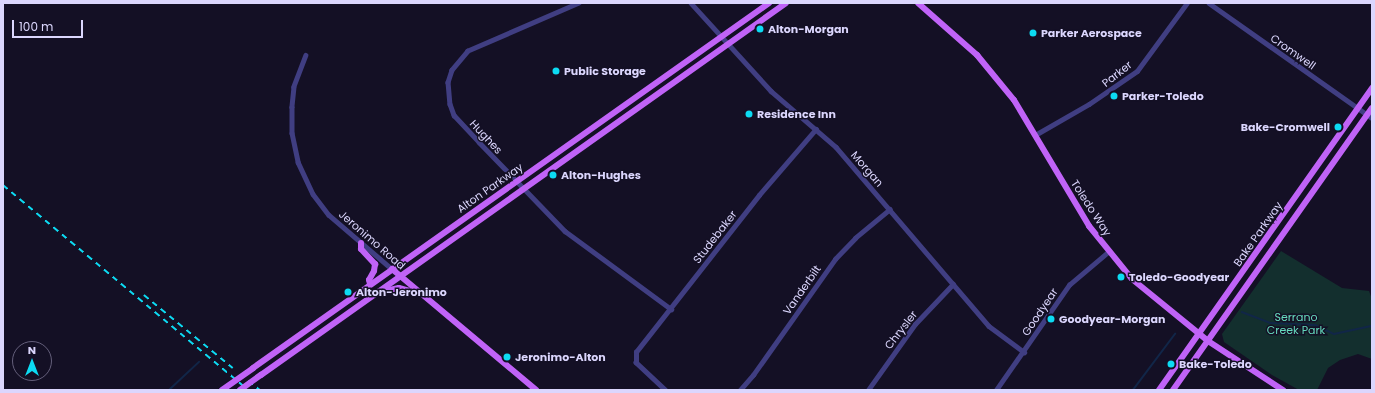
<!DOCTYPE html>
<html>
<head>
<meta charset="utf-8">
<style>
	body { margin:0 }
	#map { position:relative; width:1375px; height:393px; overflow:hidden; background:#141025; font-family:Poppins,sans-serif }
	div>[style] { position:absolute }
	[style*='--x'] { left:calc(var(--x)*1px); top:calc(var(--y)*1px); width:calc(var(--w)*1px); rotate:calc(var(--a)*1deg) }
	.green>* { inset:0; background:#132f2e }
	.stream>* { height:1.5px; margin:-0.75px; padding:0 0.75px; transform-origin:0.75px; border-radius:0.75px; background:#112648 }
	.minor>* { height:4.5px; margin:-2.25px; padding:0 2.25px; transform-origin:2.25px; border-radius:2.25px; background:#403e82 }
	.major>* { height:6px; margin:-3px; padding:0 3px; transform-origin:3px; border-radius:3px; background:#c063f7 }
	.rail>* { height:1.5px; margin-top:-0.75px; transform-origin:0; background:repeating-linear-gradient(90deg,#0cdbf3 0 6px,transparent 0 11px) }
	.major-bridge>* { height:6px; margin:-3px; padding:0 3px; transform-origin:3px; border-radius:3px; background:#c063f7 }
	.dots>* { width:11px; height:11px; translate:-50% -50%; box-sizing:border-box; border:2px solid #141025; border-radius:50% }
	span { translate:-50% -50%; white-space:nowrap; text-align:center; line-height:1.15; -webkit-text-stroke:3px #141025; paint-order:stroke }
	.poi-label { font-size:11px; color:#dbd6fd; font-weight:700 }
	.left { translate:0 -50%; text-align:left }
	.right { translate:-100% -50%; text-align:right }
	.street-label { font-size:11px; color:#dbd6fd }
	.park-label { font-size:11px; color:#65dabd }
	.frame { position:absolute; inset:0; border:4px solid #dbd6fd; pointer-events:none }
	.north { position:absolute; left:12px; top:341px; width:40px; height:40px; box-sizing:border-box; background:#141025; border:1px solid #645f7b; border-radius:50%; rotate:0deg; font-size:11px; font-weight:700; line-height:16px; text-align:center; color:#dbd6fd }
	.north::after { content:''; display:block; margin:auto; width:14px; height:18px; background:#0cdbf3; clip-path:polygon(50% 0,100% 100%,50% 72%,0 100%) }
	.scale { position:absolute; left:12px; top:20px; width:71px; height:18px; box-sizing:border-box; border:2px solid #dbd6fd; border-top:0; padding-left:5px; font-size:12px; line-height:14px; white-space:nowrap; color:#dbd6fd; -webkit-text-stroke:3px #141025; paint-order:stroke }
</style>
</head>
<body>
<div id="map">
	<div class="green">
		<i style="clip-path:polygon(1281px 251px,1342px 288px,1369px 291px,1372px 299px,1372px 359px,1358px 354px,1340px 360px,1328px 368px,1317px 390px,1299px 390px,1272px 375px,1224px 342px,1222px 334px)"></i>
	</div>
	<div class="stream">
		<i style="--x:1242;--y:312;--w:30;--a:21"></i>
		<i style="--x:1270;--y:323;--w:45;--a:2.5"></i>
		<i style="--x:1315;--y:325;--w:21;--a:25"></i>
		<i style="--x:1334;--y:334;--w:39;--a:-12"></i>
		<i style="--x:169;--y:390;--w:41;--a:-43"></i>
		<i style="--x:1133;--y:390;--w:70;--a:-53.1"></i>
	</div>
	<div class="minor">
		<i style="--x:579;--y:3;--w:121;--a:156.6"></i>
		<i style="--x:468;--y:51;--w:25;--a:130"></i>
		<i style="--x:452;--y:70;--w:13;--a:108"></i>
		<i style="--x:448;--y:82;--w:22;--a:85"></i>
		<i style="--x:450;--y:104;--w:12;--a:70"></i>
		<i style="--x:454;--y:115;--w:37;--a:47"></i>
		<i style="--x:479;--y:142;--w:124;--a:46"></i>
		<i style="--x:565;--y:231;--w:132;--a:36.3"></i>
		<i style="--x:691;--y:3;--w:119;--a:47.7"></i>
		<i style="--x:771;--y:91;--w:86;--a:40.7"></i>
		<i style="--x:836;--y:147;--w:235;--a:49.5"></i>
		<i style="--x:989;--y:326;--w:44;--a:36.6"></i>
		<i style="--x:1209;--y:3;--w:199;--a:35.2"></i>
		<i style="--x:306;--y:55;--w:34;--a:111"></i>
		<i style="--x:294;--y:87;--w:20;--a:96"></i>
		<i style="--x:292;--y:107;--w:26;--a:90"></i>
		<i style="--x:292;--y:133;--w:30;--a:78"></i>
		<i style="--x:298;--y:162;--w:35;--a:65"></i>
		<i style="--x:313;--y:194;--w:26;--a:53"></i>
		<i style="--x:329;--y:215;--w:83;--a:40.6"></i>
		<i style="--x:1035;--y:135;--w:62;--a:-29.9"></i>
		<i style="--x:1089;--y:104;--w:58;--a:-34.5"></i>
		<i style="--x:1137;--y:71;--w:84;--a:-53.7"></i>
		<i style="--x:665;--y:390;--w:40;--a:-137"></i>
		<i style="--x:636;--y:363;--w:11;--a:-90"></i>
		<i style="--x:636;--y:352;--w:199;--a:-51.9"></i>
		<i style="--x:759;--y:195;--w:87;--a:-49.2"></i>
		<i style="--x:740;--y:390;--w:20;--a:-49"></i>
		<i style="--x:753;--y:375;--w:142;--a:-54.7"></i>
		<i style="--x:835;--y:259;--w:29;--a:-46"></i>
		<i style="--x:855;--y:238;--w:45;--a:-39.6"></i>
		<i style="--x:868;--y:390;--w:81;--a:-54.5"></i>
		<i style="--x:915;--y:324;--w:55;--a:-46.5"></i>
		<i style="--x:996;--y:390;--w:128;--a:-55.2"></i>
		<i style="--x:1069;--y:285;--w:51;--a:-40.2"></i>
	</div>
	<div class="major">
		<i style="--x:918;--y:3;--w:79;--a:41.4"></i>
		<i style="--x:977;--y:55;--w:58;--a:50.6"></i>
		<i style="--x:1014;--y:100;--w:147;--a:59.2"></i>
		<i style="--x:1089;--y:226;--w:68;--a:50.9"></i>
		<i style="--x:1132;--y:279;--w:98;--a:39.2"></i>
		<i style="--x:1208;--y:341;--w:90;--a:33.2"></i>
		<i style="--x:361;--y:243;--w:6;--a:90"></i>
		<i style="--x:361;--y:249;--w:21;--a:47"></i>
		<i style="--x:375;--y:264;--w:7;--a:98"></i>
		<i style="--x:374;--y:271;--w:10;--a:119"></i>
		<i style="--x:369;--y:280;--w:4;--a:76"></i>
		<i style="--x:392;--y:269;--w:188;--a:40"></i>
		<i style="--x:381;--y:292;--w:18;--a:-13"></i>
		<i style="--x:399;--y:288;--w:19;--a:16"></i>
		<i style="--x:253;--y:368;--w:632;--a:-35.27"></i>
		<i style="--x:261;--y:375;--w:643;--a:-35.32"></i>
		<i style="--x:1159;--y:390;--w:370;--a:-54.8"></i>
		<i style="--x:1173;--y:390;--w:345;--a:-54.8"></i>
	</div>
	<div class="rail">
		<i style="--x:3;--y:185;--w:319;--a:39.9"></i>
		<i style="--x:144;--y:295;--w:115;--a:39.4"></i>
		<i style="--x:248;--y:381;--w:15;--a:37"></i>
	</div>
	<div class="major-bridge">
		<i style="--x:222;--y:390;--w:38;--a:-35"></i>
		<i style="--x:240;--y:390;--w:26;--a:-36"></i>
	</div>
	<div class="dots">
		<i style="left:760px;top:29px;background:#0cdbf3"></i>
		<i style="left:1033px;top:33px;background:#0cdbf3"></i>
		<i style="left:556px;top:71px;background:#0cdbf3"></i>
		<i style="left:1114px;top:96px;background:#0cdbf3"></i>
		<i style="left:749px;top:114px;background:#0cdbf3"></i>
		<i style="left:1338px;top:127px;background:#0cdbf3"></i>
		<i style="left:553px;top:175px;background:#0cdbf3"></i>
		<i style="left:1121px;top:277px;background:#0cdbf3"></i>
		<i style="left:348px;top:292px;background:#0cdbf3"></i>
		<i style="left:1051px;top:319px;background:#0cdbf3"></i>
		<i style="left:507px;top:357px;background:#0cdbf3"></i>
		<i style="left:1171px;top:364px;background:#0cdbf3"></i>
	</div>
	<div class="poi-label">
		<span class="left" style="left:768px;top:29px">Alton-Morgan</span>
		<span class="left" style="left:1041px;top:33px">Parker Aerospace</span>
		<span class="left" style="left:564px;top:71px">Public Storage</span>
		<span class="left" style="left:1122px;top:96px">Parker-Toledo</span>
		<span class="left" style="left:757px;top:114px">Residence Inn</span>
		<span class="right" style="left:1330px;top:127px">Bake-Cromwell</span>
		<span class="left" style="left:561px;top:175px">Alton-Hughes</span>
		<span class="left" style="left:1129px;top:277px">Toledo-Goodyear</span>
		<span class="left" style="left:356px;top:292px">Alton-Jeronimo</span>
		<span class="left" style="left:1059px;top:319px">Goodyear-Morgan</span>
		<span class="left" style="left:515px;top:357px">Jeronimo-Alton</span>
		<span class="left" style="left:1179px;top:364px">Bake-Toledo</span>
	</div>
	<div class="street-label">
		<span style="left:1293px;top:52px;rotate:35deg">Cromwell</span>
		<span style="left:1117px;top:74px;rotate:-38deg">Parker</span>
		<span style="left:486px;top:137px;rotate:47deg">Hughes</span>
		<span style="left:867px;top:169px;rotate:49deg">Morgan</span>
		<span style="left:490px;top:188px;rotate:-35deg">Alton Parkway</span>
		<span style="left:1091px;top:208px;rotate:57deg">Toledo Way</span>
		<span style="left:1258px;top:234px;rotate:-55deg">Bake Parkway</span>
		<span style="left:715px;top:237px;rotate:-52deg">Studebaker</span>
		<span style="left:372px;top:240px;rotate:41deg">Jeronimo Road</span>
		<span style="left:802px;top:290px;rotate:-55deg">Vanderbilt</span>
		<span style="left:1040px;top:312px;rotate:-56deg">Goodyear</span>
		<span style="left:901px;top:330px;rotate:-52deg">Chrysler</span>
	</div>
	<div class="park-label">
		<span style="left:1296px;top:324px">Serrano<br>Creek Park</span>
	</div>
	<div class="frame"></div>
	<div class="north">N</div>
	<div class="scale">100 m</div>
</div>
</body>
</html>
